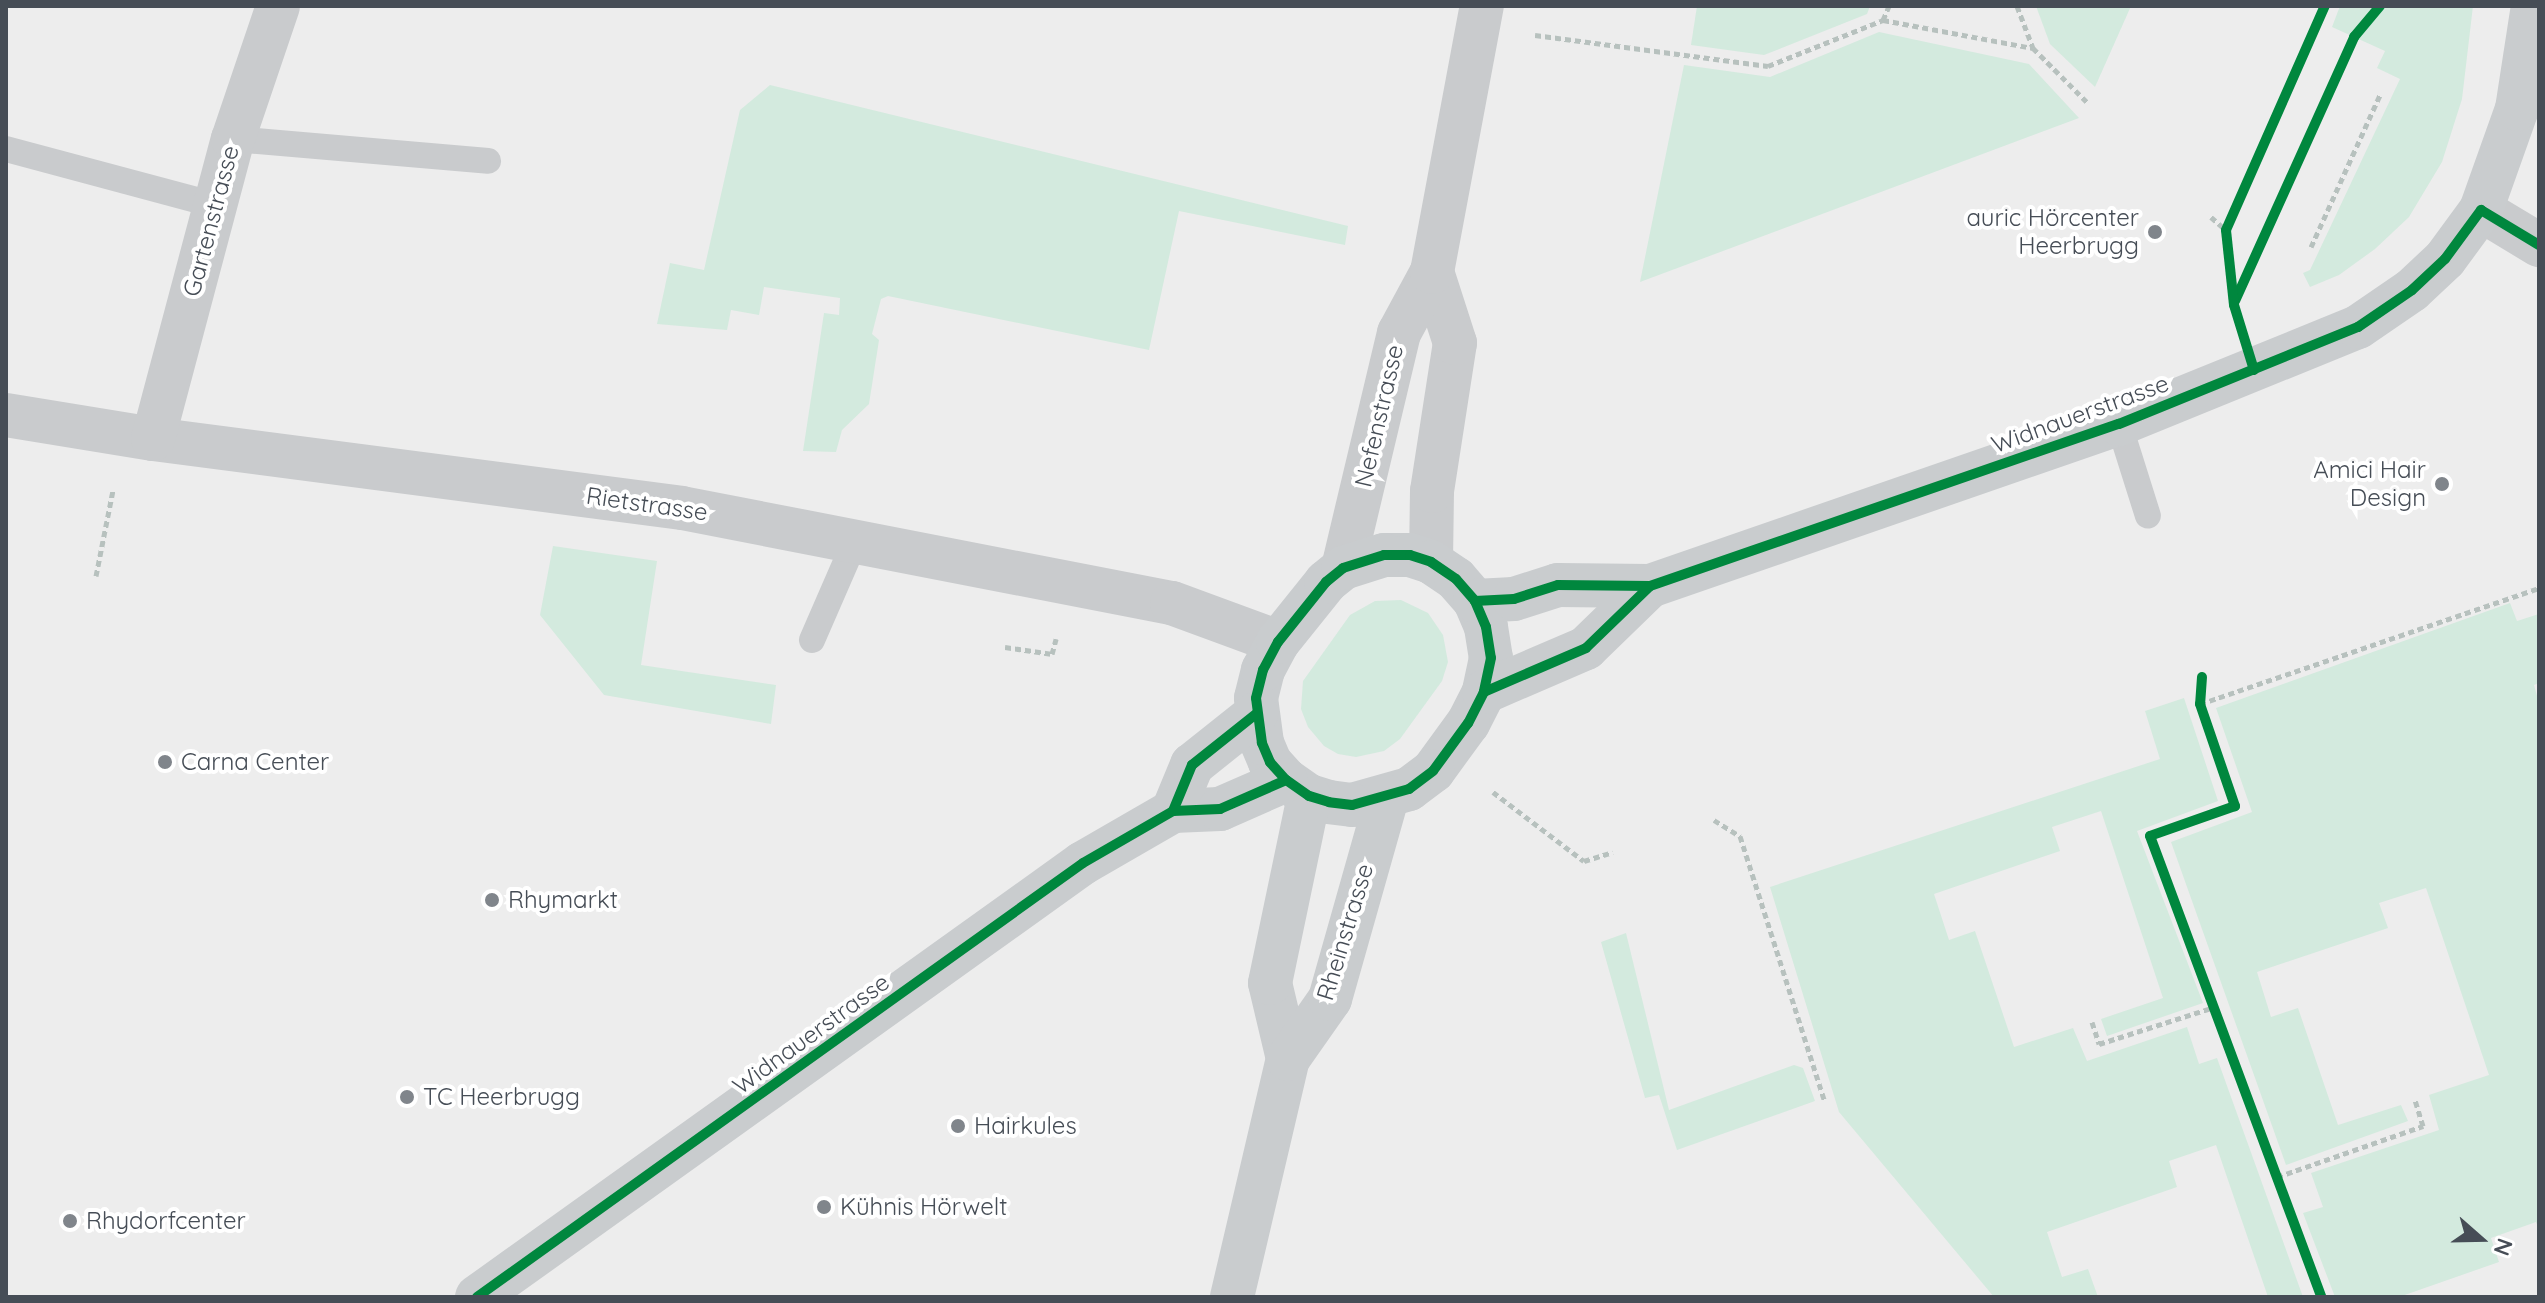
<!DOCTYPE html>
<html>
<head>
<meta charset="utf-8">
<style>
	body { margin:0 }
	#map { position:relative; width:2545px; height:1303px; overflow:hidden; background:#ededed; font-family:Quicksand,sans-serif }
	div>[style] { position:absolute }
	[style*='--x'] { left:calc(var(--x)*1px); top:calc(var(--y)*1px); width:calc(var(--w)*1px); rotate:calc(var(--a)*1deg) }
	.green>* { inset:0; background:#d3eade }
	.path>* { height:5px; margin-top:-2.5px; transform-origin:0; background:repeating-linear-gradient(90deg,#b7c1be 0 6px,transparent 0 10px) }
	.lane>* { height:26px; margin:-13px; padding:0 13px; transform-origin:13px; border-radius:13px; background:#c9cbcd }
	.street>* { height:44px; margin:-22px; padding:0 22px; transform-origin:22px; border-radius:22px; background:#c9cbcd }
	.secondary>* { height:44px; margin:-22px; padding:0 22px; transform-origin:22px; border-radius:22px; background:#c9ccce }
	.cycleway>* { height:10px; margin:-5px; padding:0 5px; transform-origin:5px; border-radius:5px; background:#00873e }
	.dots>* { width:22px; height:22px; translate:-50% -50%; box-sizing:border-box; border:4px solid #fff; border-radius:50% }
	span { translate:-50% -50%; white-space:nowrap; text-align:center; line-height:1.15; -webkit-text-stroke:8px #fff; paint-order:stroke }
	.poi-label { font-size:24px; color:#464d56 }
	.right { translate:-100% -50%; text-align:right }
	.left { translate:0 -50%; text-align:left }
	.street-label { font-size:24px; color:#464d56 }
	.frame { position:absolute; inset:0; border:8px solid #464d56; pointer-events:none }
	.north { position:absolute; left:2441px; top:1199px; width:80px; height:80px; -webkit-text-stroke:6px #fff; paint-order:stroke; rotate:110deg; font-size:22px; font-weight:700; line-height:32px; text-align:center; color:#464d56 }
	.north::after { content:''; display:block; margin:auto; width:28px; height:36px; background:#464d56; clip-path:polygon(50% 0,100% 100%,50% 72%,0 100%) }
</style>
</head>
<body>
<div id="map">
	<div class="green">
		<i style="clip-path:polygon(1697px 6px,1870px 6px,1867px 14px,1764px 55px,1691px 45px)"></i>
		<i style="clip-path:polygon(2036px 6px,2131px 6px,2095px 87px,2050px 44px)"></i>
		<i style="clip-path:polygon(2340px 6px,2473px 6px,2462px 99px,2442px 162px,2409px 217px,2375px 249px,2339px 275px,2310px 287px,2303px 273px,2310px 270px,2400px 79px,2377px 68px,2385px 51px,2332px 27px)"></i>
		<i style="clip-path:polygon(1879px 32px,2029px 64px,2079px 118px,1640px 282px,1684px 65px,1770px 77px)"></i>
		<i style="clip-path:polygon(770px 85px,1348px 226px,1345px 245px,1179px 211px,1149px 350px,888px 296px,881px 299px,872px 334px,879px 340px,869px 404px,842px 430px,836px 452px,803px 451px,824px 313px,839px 315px,840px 298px,764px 287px,759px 315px,731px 310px,727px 330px,657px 324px,670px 263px,704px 270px,740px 110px)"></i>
		<i style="clip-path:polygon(553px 546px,657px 561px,641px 665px,776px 685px,771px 724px,604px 695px,540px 615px)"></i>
		<i style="clip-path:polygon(1401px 600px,1428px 613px,1443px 635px,1448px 662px,1442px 681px,1400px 739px,1384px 751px,1356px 757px,1338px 754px,1324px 746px,1308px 727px,1301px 709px,1303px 681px,1350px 615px,1375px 601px)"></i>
		<i style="clip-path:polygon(2510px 603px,2517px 621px,2539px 614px,2539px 683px,2534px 685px,2539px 703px,2539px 1229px,2536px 1222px,2491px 1238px,2499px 1262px,2399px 1297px,2335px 1297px,2303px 1213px,2323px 1207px,2311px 1173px,2439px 1130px,2429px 1095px,2489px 1075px,2426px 888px,2379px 903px,2388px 928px,2257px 972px,2271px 1017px,2298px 1008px,2338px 1125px,2401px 1105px,2408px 1121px,2286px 1165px,2171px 842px,2252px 812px,2216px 708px)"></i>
		<i style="clip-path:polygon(2184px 698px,2218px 801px,2137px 831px,2203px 1003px,2107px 1036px,2101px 1019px,2163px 998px,2101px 811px,2052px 827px,2060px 851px,1934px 894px,1949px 940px,1975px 931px,2014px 1047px,2073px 1028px,2087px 1061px,2187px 1027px,2199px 1064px,2217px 1058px,2303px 1297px,2268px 1297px,2216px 1145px,2169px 1161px,2177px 1187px,2047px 1232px,2062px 1277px,2088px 1269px,2098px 1297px,1994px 1297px,1839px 1112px,1770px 887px,2160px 759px,2145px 711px)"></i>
		<i style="clip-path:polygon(1626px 933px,1669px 1110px,1794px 1065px,1803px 1068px,1815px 1101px,1677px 1150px,1659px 1095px,1645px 1098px,1601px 942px)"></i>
	</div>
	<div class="path">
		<i style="--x:2017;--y:6;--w:45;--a:69.1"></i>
		<i style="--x:2033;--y:48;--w:78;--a:45"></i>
		<i style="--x:1883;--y:20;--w:15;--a:-67"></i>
		<i style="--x:1535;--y:35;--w:235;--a:7.6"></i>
		<i style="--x:1768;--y:66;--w:124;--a:-21.8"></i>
		<i style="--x:1883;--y:20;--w:153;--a:10.6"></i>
		<i style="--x:2211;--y:217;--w:20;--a:41"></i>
		<i style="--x:2311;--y:247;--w:169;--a:-65.6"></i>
		<i style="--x:96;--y:576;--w:88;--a:-78.8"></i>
		<i style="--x:1005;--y:647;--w:48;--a:8.5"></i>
		<i style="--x:1052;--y:654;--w:16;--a:-75"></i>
		<i style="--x:2200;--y:704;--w:358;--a:-18.9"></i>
		<i style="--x:1493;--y:792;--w:114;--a:37.2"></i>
		<i style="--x:1584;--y:861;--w:30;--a:-17"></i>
		<i style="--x:1714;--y:820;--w:31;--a:32"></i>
		<i style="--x:1740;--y:836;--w:279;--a:72.3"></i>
		<i style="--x:2092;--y:1022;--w:23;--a:72"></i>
		<i style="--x:2099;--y:1044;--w:121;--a:-17.8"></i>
		<i style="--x:2277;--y:1177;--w:155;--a:-19.3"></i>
		<i style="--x:2423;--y:1126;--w:27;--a:-107"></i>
	</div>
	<div class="lane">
		<i style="--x:233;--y:139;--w:256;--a:4.9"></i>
		<i style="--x:6;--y:149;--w:216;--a:15"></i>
		<i style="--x:2119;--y:424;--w:96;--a:72.5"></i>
		<i style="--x:812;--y:640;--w:108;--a:-66.5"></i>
	</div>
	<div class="street">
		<i style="--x:2481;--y:210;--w:68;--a:31.1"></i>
		<i style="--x:6;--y:415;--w:149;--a:9.3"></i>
		<i style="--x:153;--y:439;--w:533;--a:7.43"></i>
		<i style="--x:682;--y:508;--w:499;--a:11"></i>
		<i style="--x:1172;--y:603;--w:113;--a:20.2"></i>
		<i style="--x:153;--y:439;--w:310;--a:-75.1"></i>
		<i style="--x:233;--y:139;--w:140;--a:-71.3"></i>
		<i style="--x:1431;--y:562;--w:71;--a:-89.2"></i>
		<i style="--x:1432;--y:491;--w:150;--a:-81.2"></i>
		<i style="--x:1455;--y:343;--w:75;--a:-107.9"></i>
		<i style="--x:1343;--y:568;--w:242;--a:-76.6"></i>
		<i style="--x:1399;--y:333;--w:69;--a:-61.6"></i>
		<i style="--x:1432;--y:272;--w:271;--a:-79.4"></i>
	</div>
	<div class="secondary">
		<i style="--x:1384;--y:555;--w:26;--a:0"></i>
		<i style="--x:1410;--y:555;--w:22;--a:18"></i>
		<i style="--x:1431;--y:562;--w:30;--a:34"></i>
		<i style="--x:1456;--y:579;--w:29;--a:49"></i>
		<i style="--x:1475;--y:601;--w:28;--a:67"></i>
		<i style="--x:1486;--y:627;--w:31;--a:81"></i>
		<i style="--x:1491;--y:658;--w:35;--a:102"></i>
		<i style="--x:1484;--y:692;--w:35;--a:117"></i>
		<i style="--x:1468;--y:723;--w:59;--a:126.1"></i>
		<i style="--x:1433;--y:771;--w:30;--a:143"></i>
		<i style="--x:1409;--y:789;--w:59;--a:164.3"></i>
		<i style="--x:1352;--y:805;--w:23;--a:-173"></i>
		<i style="--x:1329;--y:802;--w:21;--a:-163"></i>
		<i style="--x:1309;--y:796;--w:28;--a:-145"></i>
		<i style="--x:1286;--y:780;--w:24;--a:-132"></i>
		<i style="--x:1270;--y:762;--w:21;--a:-113"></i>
		<i style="--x:1262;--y:743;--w:45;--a:-97.6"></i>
		<i style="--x:1256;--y:698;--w:29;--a:-76"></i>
		<i style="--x:1263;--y:670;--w:32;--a:-62"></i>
		<i style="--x:1278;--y:642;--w:77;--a:-51.3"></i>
		<i style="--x:1326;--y:582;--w:22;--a:-39"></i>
		<i style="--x:1343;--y:568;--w:43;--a:-17.6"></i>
		<i style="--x:1475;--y:601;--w:39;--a:-3"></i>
		<i style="--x:1514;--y:599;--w:46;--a:-17.7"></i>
		<i style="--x:1558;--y:585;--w:92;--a:0.6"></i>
		<i style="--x:1650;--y:586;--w:496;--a:-19.1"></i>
		<i style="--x:2119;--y:424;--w:258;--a:-22.1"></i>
		<i style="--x:2358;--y:327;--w:65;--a:-34.4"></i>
		<i style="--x:2412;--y:290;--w:45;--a:-43.2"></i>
		<i style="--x:2445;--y:259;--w:61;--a:-53.7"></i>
		<i style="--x:2481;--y:210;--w:107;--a:-70.4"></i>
		<i style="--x:2517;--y:109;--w:104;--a:-81.2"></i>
		<i style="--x:1484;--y:692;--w:111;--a:-23.3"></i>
		<i style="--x:1586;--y:648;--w:89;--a:-44.1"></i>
		<i style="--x:1173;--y:811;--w:50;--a:-67.6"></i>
		<i style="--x:1192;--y:765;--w:82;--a:-38.6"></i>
		<i style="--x:1288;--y:1059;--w:78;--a:-103.3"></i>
		<i style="--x:1270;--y:983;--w:191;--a:-78.2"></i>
		<i style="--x:477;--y:1297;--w:745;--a:-35.61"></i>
		<i style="--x:1083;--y:863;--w:104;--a:-30"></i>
		<i style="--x:1173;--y:811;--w:47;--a:-2.4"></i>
		<i style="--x:1220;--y:809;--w:72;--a:-23.7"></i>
		<i style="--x:1232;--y:1297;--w:244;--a:-76.8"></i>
		<i style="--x:1288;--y:1059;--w:73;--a:-55"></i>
		<i style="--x:1330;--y:999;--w:210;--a:-74.2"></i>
	</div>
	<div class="cycleway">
		<i style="--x:2235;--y:301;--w:290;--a:-65.7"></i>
		<i style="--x:2354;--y:37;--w:40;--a:-50"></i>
		<i style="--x:2254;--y:370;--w:68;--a:-107.1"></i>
		<i style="--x:2234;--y:305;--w:75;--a:-96.1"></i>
		<i style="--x:2226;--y:230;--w:245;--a:-66.2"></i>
		<i style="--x:1384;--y:555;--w:26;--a:0"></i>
		<i style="--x:1410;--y:555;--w:22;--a:18"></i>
		<i style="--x:1431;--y:562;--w:30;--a:34"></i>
		<i style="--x:1456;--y:579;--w:29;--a:49"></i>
		<i style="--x:1475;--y:601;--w:28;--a:67"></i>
		<i style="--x:1486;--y:627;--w:31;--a:81"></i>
		<i style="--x:1491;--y:658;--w:35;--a:102"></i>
		<i style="--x:1484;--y:692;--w:35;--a:117"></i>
		<i style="--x:1468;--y:723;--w:59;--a:126.1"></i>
		<i style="--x:1433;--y:771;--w:30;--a:143"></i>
		<i style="--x:1409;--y:789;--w:59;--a:164.3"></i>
		<i style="--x:1352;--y:805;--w:23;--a:-173"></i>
		<i style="--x:1329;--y:802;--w:21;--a:-163"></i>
		<i style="--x:1309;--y:796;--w:28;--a:-145"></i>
		<i style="--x:1286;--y:780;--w:24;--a:-132"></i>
		<i style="--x:1270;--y:762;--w:21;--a:-113"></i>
		<i style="--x:1262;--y:743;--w:45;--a:-97.6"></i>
		<i style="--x:1256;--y:698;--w:29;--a:-76"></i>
		<i style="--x:1263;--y:670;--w:32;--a:-62"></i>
		<i style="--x:1278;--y:642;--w:77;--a:-51.3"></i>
		<i style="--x:1326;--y:582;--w:22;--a:-39"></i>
		<i style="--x:1343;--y:568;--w:43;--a:-17.6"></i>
		<i style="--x:1475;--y:601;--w:39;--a:-3"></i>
		<i style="--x:1514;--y:599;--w:46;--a:-17.7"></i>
		<i style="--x:1558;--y:585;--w:92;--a:0.6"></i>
		<i style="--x:1650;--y:586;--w:496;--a:-19.1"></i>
		<i style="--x:2119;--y:424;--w:258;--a:-22.1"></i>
		<i style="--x:2358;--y:327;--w:65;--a:-34.4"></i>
		<i style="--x:2412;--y:290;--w:45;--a:-43.2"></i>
		<i style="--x:2445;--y:259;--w:61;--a:-53.7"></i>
		<i style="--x:2481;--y:210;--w:68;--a:31.1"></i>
		<i style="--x:2202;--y:677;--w:27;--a:94"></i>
		<i style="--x:2200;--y:704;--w:108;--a:71.1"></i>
		<i style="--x:2235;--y:806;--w:90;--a:160.6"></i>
		<i style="--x:2150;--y:836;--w:492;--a:69.6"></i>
		<i style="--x:1484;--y:692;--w:111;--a:-23.3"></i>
		<i style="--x:1586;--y:648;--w:89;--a:-44.1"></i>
		<i style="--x:1173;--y:811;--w:50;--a:-67.6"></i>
		<i style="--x:1192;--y:765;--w:82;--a:-38.6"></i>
		<i style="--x:477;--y:1297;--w:745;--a:-35.61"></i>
		<i style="--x:1083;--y:863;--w:104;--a:-30"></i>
		<i style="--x:1173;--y:811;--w:47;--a:-2.4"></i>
		<i style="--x:1220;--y:809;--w:72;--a:-23.7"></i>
	</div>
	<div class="dots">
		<i style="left:2155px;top:232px;background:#80858b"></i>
		<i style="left:2442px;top:484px;background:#80858b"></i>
		<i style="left:165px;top:762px;background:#80858b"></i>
		<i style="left:492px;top:900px;background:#80858b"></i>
		<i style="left:407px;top:1097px;background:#80858b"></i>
		<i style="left:958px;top:1126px;background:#80858b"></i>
		<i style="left:824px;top:1207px;background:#80858b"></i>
		<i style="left:70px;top:1221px;background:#80858b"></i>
	</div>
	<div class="poi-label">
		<span class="right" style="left:2139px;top:232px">auric Hörcenter<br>Heerbrugg</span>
		<span class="right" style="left:2426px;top:484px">Amici Hair<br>Design</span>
		<span class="left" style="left:181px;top:762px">Carna Center</span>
		<span class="left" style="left:508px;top:900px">Rhymarkt</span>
		<span class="left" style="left:423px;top:1097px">TC Heerbrugg</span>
		<span class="left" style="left:974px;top:1126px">Hairkules</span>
		<span class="left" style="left:840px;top:1207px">Kühnis Hörwelt</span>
		<span class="left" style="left:86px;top:1221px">Rhydorfcenter</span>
	</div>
	<div class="street-label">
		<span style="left:211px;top:221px;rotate:-75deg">Gartenstrasse</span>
		<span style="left:2080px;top:414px;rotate:-20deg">Widnauerstrasse</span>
		<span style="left:1379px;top:416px;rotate:-77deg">Nefenstrasse</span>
		<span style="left:647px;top:504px;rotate:8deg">Rietstrasse</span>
		<span style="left:1345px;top:932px;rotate:-73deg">Rheinstrasse</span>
		<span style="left:811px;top:1034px;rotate:-36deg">Widnauerstrasse</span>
	</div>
	<div class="frame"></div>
	<div class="north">N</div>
</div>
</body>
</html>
